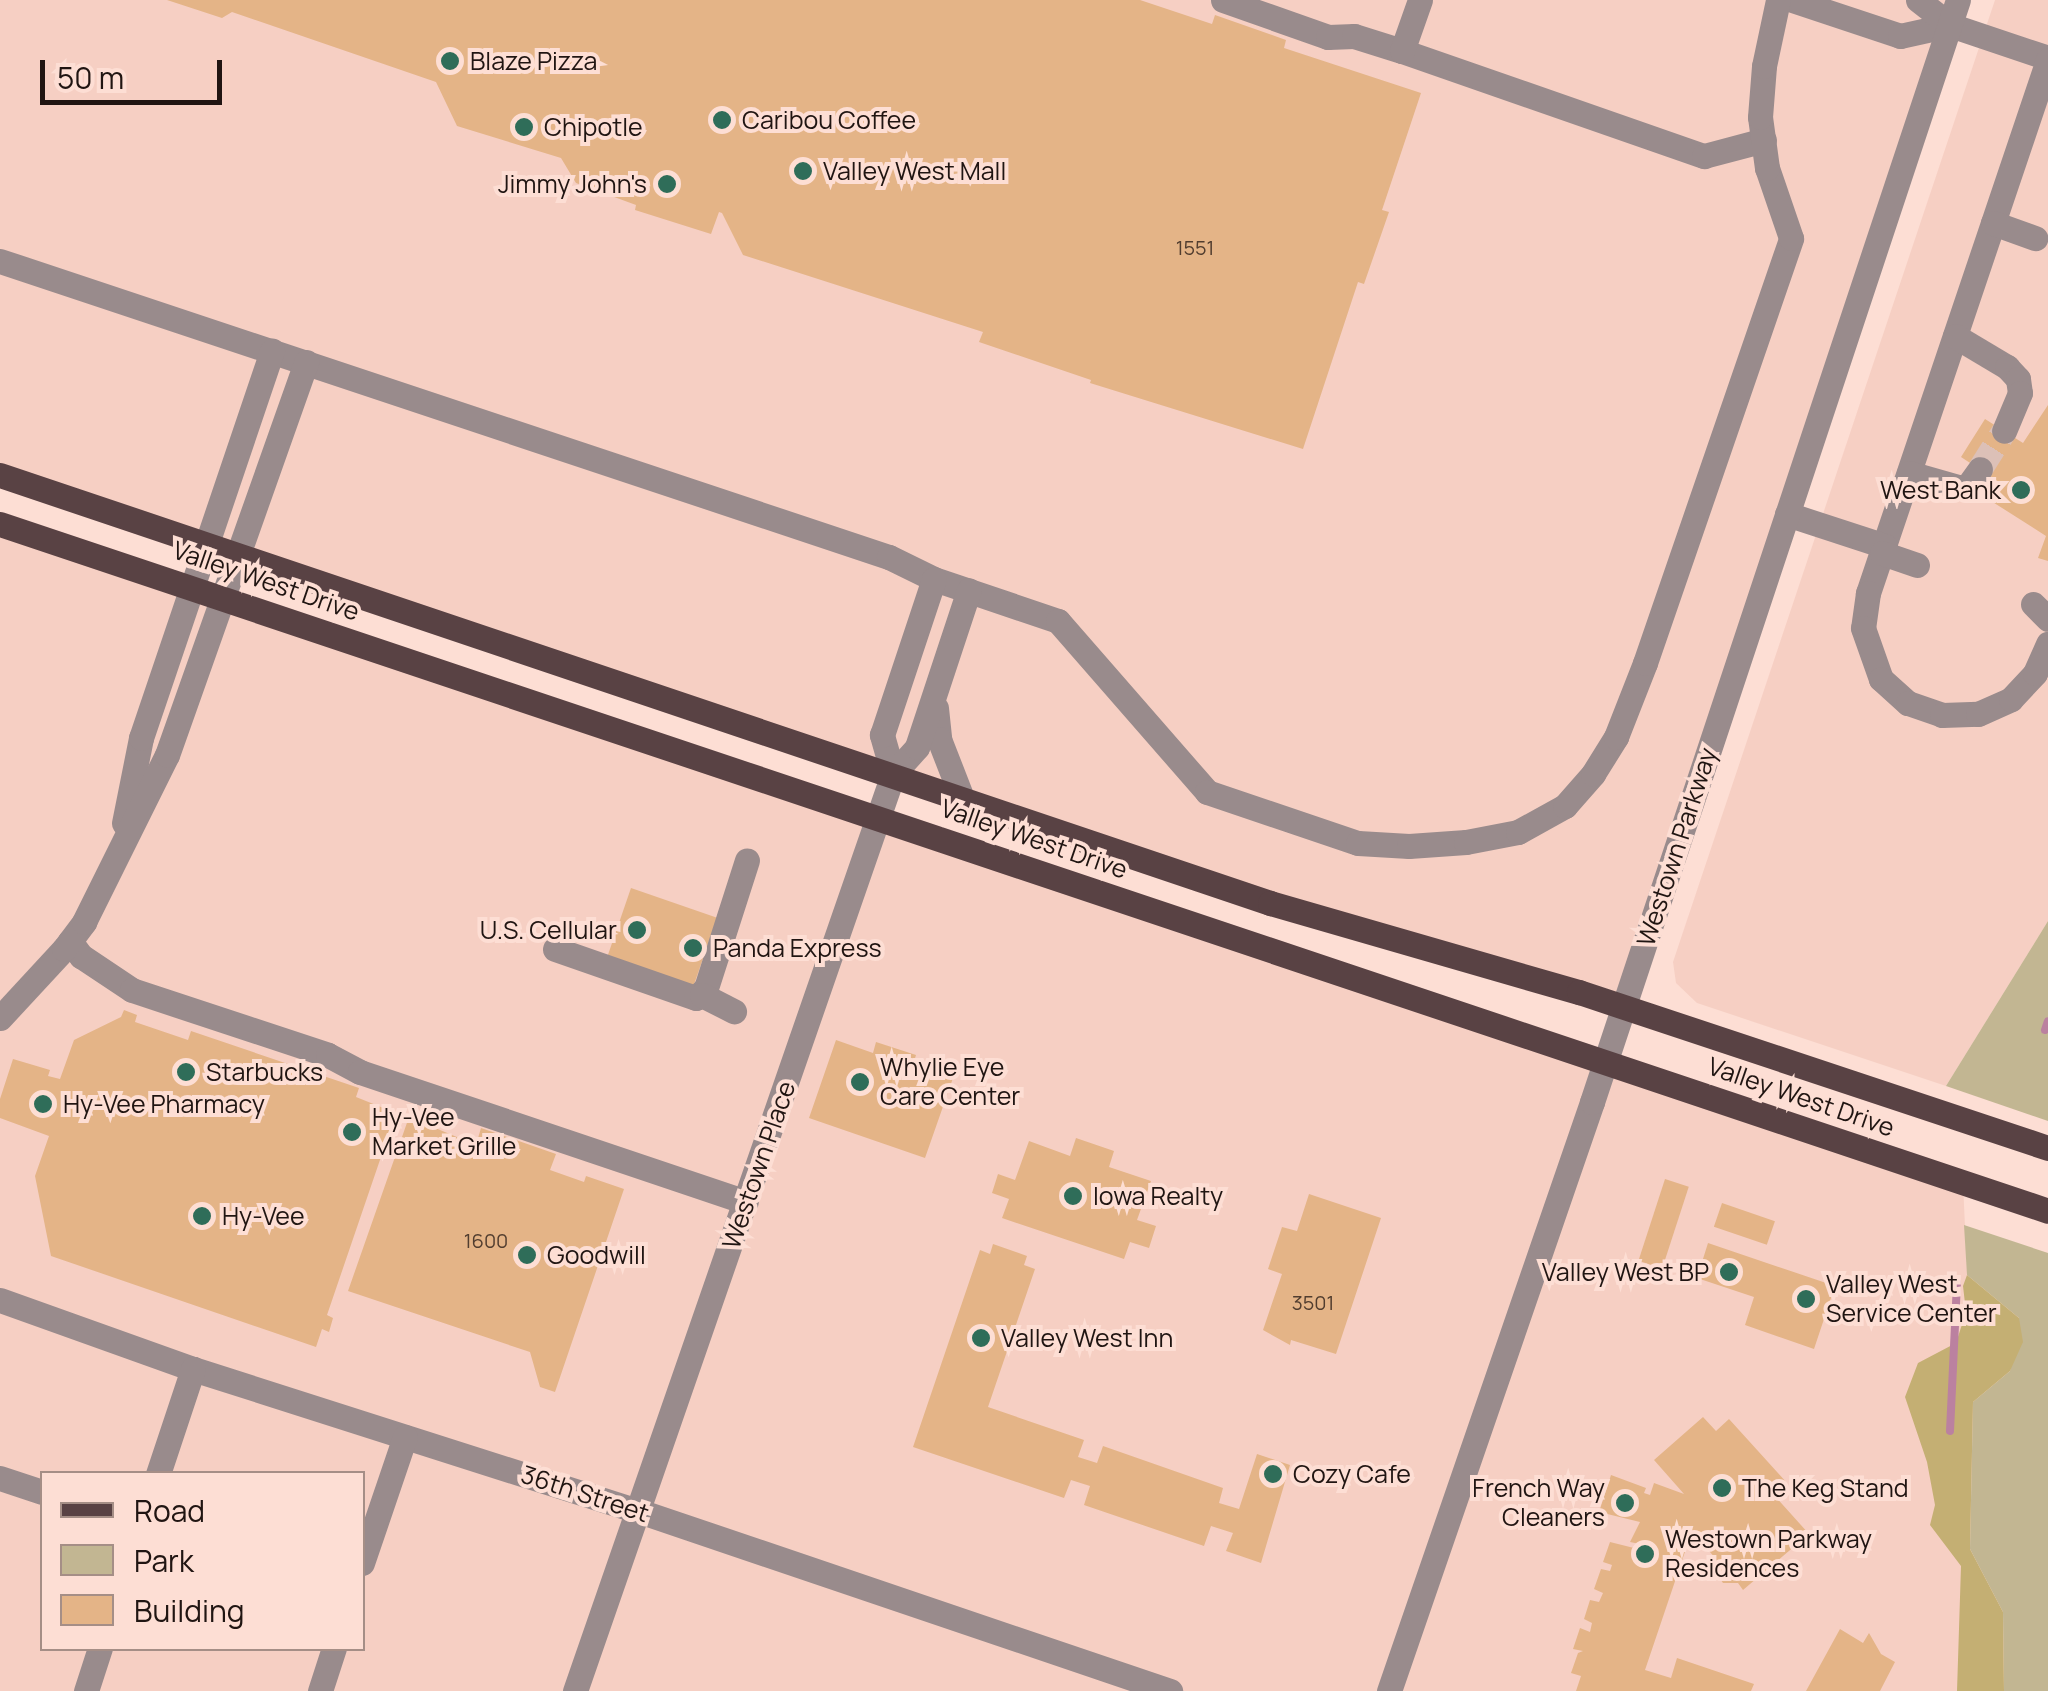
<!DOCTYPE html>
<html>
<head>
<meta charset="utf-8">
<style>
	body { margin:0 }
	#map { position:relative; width:2048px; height:1691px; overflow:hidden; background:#fdded4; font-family:Manrope,sans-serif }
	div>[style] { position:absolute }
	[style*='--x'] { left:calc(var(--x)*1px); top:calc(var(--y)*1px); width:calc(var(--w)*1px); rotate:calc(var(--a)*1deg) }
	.built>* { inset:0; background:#f6cfc3 }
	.green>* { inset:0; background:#c2b692 }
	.forest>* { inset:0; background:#c4af73 }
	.stream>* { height:8px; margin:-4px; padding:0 4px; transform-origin:4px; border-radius:4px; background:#bb81a0 }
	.building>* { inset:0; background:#e4b487; transform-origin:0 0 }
	.minor-tunnel>* { height:25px; margin-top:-12.5px; transform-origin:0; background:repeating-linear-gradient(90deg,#dcc0b7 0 25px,transparent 0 37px) }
	.minor>* { height:25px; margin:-12.5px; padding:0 12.5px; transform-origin:12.5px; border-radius:12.5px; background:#998b8c }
	.major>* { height:25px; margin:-12.5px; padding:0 12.5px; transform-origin:12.5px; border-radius:12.5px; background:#594244 }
	.dots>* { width:28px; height:28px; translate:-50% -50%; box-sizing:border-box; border:5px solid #fdded4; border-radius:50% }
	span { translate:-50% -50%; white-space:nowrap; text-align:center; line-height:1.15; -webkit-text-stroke:8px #fdded4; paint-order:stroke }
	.number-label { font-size:20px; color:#513d2f }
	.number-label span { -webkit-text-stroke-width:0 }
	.poi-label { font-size:25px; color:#201512 }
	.left { translate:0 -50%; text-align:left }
	.right { translate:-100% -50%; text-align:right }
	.street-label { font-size:25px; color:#201512 }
	.legend { position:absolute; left:40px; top:1471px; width:325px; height:180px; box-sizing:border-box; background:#fdded4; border:2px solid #a58e86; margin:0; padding:12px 18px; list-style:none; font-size:30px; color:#201512 }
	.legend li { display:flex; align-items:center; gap:20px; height:50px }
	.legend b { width:50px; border:2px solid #a58e86 }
	.scale { position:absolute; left:40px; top:60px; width:182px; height:45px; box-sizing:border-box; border:5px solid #201512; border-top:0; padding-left:12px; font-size:30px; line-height:35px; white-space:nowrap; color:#201512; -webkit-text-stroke:8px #fdded4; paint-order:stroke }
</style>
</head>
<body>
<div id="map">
	<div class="built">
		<i style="clip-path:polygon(0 0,1958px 0,1624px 1007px,0 475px)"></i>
		<i style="clip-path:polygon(1995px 0,2048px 0,2048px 921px,1946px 1086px,1697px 1003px,1676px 983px,1673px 962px)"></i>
		<i style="clip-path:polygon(evenodd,0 524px,1963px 1183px,1973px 1402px,1966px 1691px,0 1691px,0 524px,42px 1474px,362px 1474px,362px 1648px,42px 1648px,42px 1474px)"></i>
	</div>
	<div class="green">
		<i style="clip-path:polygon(2048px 921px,2048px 1121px,1946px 1086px)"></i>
		<i style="clip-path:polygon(1964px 1225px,2048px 1253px,2048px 1691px,2004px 1691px,2003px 1612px,1970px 1549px,1973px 1402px,2010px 1371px,2019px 1318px,1967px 1275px)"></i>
	</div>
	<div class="forest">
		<i style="clip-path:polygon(1967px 1275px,2019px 1318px,2023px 1342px,2010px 1371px,1973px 1402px,1970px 1549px,2003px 1612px,2004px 1691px,1957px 1691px,1961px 1566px,1930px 1525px,1935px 1505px,1927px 1462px,1905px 1397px,1918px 1363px,1956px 1343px,1966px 1312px,1963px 1286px)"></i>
	</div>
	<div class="stream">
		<i style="--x:2045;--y:1030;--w:9;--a:-72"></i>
		<i style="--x:1950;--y:1431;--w:149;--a:-87.3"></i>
	</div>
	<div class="building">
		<i style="clip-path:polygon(167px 0,1140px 0,1212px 24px,1215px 15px,1286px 40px,1284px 48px,1421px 93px,1382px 210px,1389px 212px,1364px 284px,1358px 282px,1303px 449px,1090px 383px,1091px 380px,979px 342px,983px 332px,743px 255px,722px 213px,719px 212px,711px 234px,635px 210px,636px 205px,576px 183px,561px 158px,457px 126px,436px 82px,232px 12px,222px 18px)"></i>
		<i style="clip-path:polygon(2048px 405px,2048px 561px,2038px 558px,2046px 536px,1988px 499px,1999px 482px,1961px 457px,1985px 419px,2023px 443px)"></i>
		<i style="left:631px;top:888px;width:91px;height:77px;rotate:19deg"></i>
		<i style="clip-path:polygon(124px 1010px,137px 1015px,135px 1022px,188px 1040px,191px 1031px,359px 1088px,356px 1097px,396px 1113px,327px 1315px,333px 1318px,329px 1332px,322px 1329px,316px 1347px,51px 1256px,35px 1176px,49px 1136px,0 1118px,0 1099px,13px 1059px,50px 1070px,48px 1076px,60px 1079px,74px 1040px,121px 1017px)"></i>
		<i style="clip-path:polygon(836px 1040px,873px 1053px,876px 1042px,916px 1055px,913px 1065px,953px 1078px,925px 1158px,809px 1118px)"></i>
		<i style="clip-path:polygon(409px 1117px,476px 1145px,481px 1128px,556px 1154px,550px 1170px,584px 1182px,586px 1176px,624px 1189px,555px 1392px,540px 1387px,530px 1352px,348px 1291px)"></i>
		<i style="clip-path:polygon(1076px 1138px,1114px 1151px,1109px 1167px,1151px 1181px,1137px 1220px,1156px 1226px,1149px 1248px,1130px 1242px,1124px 1259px,1002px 1218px,1009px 1199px,992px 1193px,998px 1174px,1015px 1180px,1029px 1141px,1070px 1156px)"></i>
		<i style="left:1665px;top:1179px;width:25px;height:86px;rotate:18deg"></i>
		<i style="clip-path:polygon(1309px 1194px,1381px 1218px,1336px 1354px,1291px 1340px,1290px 1345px,1263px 1330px,1282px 1274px,1268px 1269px,1282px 1227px,1297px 1231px)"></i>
		<i style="left:1722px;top:1203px;width:56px;height:25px;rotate:19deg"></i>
		<i style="clip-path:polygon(1708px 1243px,1835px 1286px,1814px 1349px,1745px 1325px,1754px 1297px,1697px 1278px)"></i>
		<i style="clip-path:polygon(993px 1244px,1027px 1256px,1024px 1265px,1035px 1269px,988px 1407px,1084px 1440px,1078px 1457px,1097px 1463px,1103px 1446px,1223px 1488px,1219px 1503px,1239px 1509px,1257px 1454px,1290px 1465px,1261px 1563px,1226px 1551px,1233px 1533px,1211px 1526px,1204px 1546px,1084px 1505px,1090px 1486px,1071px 1480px,1064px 1498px,913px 1447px,980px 1250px,990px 1254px)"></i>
		<i style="clip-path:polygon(1703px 1417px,1716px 1431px,1729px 1419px,1787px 1483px,1774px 1495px,1809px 1534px,1743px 1590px,1738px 1583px,1723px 1583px,1716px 1573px,1716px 1559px,1692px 1531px,1645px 1670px,1671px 1678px,1677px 1658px,1754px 1684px,1751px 1691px,1576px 1691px,1581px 1676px,1571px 1673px,1578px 1653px,1583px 1651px,1573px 1649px,1580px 1628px,1590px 1632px,1592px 1623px,1584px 1619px,1590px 1600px,1599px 1602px,1603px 1593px,1594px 1589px,1601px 1569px,1610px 1571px,1612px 1565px,1603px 1562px,1610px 1542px,1638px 1549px,1640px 1544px,1630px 1542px,1640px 1522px,1599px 1512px,1611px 1475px,1646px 1488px,1644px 1493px,1650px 1495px,1654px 1483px,1684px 1494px,1654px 1460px)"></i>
		<i style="clip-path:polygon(1840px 1629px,1863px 1643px,1869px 1633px,1881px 1654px,1895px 1662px,1880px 1691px,1806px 1691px)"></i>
	</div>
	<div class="minor-tunnel">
		<i style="--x:1980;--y:469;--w:45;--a:-57.7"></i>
	</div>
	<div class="minor">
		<i style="--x:1223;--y:0;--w:111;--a:19.4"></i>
		<i style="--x:1328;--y:37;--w:26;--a:-2"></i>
		<i style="--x:1354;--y:36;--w:50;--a:17.4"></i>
		<i style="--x:1402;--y:51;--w:320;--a:19.2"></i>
		<i style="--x:1704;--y:156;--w:62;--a:-14.9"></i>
		<i style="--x:1792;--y:0;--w:114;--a:18.4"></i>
		<i style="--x:1900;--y:36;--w:51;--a:-12.4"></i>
		<i style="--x:1918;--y:0;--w:41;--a:38"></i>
		<i style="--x:1950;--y:25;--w:103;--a:18.6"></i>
		<i style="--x:1402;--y:51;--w:54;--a:-70.6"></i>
		<i style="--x:2048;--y:60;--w:563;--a:108.66"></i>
		<i style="--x:1868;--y:593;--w:35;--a:98"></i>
		<i style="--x:1863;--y:628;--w:54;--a:70.6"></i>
		<i style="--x:1881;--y:679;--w:36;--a:42"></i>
		<i style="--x:1908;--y:703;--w:36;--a:19"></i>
		<i style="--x:1942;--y:715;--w:36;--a:-2"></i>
		<i style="--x:1978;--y:714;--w:36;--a:-24"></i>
		<i style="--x:2011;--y:699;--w:35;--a:-47"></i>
		<i style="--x:2035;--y:673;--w:32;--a:-66"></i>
		<i style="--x:1993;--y:223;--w:45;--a:19.7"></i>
		<i style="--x:0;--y:261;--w:937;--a:18.42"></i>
		<i style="--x:889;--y:557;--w:50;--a:26.1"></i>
		<i style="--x:934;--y:579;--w:131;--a:18.7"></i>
		<i style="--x:1058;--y:621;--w:227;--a:48.9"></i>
		<i style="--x:1207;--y:792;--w:159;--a:18.7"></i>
		<i style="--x:1358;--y:843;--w:51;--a:3.4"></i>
		<i style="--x:1409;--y:846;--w:57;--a:-4"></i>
		<i style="--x:1466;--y:842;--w:53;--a:-10.9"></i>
		<i style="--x:1518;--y:832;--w:54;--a:-29"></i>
		<i style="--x:1565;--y:806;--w:43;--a:-48.8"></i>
		<i style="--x:1593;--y:774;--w:44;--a:-58.1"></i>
		<i style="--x:1616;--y:737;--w:79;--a:-68.6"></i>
		<i style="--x:1645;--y:663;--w:449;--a:-71"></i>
		<i style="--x:1791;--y:238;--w:74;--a:-108.9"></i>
		<i style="--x:1767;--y:168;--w:51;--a:-97.8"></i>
		<i style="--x:1760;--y:117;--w:51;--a:-85.5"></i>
		<i style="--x:1764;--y:66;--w:67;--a:-78"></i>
		<i style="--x:1955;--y:336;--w:61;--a:30.8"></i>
		<i style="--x:2007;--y:367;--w:16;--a:47"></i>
		<i style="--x:2018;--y:379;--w:14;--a:82"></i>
		<i style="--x:2020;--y:393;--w:41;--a:112.8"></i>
		<i style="--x:1909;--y:473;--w:51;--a:15.9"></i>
		<i style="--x:1958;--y:487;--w:9;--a:0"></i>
		<i style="--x:1967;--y:487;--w:22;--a:-54"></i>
		<i style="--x:1787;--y:514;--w:103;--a:18.1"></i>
		<i style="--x:1882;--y:553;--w:37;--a:19"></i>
		<i style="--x:2033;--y:604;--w:21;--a:45"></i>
		<i style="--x:936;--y:708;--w:31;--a:84"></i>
		<i style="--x:939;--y:739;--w:63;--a:68.7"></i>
		<i style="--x:893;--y:774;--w:41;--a:-105.8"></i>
		<i style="--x:882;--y:735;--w:164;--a:-71.6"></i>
		<i style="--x:124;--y:823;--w:87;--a:-78.7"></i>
		<i style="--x:141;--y:738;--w:409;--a:-71.3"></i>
		<i style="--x:70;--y:941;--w:19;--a:54"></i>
		<i style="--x:81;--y:956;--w:61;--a:33.7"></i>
		<i style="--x:132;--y:990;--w:206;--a:18.3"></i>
		<i style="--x:328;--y:1055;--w:36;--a:28"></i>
		<i style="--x:360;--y:1072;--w:407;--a:18.6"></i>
		<i style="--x:555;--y:949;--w:149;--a:19.2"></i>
		<i style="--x:696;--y:998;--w:14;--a:-45"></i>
		<i style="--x:706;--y:988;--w:134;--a:-72.2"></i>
		<i style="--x:702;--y:995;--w:36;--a:27"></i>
		<i style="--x:0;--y:1018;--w:94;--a:-47.2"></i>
		<i style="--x:64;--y:949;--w:34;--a:-53"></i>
		<i style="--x:84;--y:922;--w:186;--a:-63.6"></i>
		<i style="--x:167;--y:755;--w:417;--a:-70.5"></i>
		<i style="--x:0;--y:1300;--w:205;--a:19.7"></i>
		<i style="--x:193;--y:1369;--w:468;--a:17.7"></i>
		<i style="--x:639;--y:1511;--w:561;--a:18.73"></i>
		<i style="--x:158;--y:1474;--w:111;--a:-71.6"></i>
		<i style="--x:0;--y:1478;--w:44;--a:18.4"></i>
		<i style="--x:362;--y:1563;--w:133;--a:-71.2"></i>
		<i style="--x:86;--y:1691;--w:45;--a:-72"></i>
		<i style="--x:320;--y:1691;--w:45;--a:-72"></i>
		<i style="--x:575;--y:1691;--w:971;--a:-70.87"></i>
		<i style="--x:893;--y:774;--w:36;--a:-48"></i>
		<i style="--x:917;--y:747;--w:165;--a:-71.7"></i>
		<i style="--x:1389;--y:1691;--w:623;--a:-70.98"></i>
		<i style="--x:1592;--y:1102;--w:1161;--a:-71.63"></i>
	</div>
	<div class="major">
		<i style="--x:0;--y:475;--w:1340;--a:18.62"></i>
		<i style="--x:1270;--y:903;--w:322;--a:16.1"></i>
		<i style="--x:1579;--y:992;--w:494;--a:18.4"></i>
		<i style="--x:0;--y:524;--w:2160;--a:18.54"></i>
	</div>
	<div class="dots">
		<i style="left:450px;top:61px;background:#2f6d59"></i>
		<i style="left:722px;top:120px;background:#2f6d59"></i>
		<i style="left:524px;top:127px;background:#2f6d59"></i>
		<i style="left:803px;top:171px;background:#2f6d59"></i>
		<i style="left:667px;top:184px;background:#2f6d59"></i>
		<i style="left:2021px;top:490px;background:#2f6d59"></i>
		<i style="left:637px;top:930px;background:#2f6d59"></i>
		<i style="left:693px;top:948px;background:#2f6d59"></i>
		<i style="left:186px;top:1072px;background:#2f6d59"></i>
		<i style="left:860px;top:1082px;background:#2f6d59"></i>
		<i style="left:43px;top:1104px;background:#2f6d59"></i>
		<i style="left:352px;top:1132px;background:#2f6d59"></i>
		<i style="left:1073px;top:1196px;background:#2f6d59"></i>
		<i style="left:202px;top:1216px;background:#2f6d59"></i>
		<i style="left:527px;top:1255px;background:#2f6d59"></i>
		<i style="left:1729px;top:1272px;background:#2f6d59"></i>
		<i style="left:1806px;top:1299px;background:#2f6d59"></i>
		<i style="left:981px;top:1338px;background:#2f6d59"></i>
		<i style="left:1273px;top:1474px;background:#2f6d59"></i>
		<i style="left:1722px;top:1488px;background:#2f6d59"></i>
		<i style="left:1625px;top:1503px;background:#2f6d59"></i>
		<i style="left:1645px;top:1554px;background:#2f6d59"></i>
	</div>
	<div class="number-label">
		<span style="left:1195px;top:247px">1551</span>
		<span style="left:486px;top:1240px">1600</span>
		<span style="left:1313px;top:1302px">3501</span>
	</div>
	<div class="poi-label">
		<span class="left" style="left:470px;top:61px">Blaze Pizza</span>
		<span class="left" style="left:742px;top:120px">Caribou Coffee</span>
		<span class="left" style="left:544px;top:127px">Chipotle</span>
		<span class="left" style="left:823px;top:171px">Valley West Mall</span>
		<span class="right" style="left:647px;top:184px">Jimmy John's</span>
		<span class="right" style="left:2001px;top:490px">West Bank</span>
		<span class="right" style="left:617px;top:930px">U.S. Cellular</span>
		<span class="left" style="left:713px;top:948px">Panda Express</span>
		<span class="left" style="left:880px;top:1082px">Whylie Eye<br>Care Center</span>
		<span class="left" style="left:206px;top:1072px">Starbucks</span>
		<span class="left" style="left:63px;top:1104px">Hy-Vee Pharmacy</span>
		<span class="left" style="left:372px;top:1132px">Hy-Vee<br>Market Grille</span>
		<span class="left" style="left:1093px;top:1196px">Iowa Realty</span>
		<span class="left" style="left:222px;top:1216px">Hy-Vee</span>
		<span class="left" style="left:547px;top:1255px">Goodwill</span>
		<span class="right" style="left:1709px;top:1272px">Valley West BP</span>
		<span class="left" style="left:1826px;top:1299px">Valley West<br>Service Center</span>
		<span class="left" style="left:1001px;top:1338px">Valley West Inn</span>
		<span class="left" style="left:1293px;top:1474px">Cozy Cafe</span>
		<span class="left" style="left:1742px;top:1488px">The Keg Stand</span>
		<span class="right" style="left:1605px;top:1503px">French Way<br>Cleaners</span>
		<span class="left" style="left:1665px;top:1554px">Westown Parkway<br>Residences</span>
	</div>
	<div class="street-label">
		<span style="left:266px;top:581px;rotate:19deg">Valley West Drive</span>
		<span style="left:1034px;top:839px;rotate:19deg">Valley West Drive</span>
		<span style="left:1677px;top:847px;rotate:-72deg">Westown Parkway</span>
		<span style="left:1801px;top:1097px;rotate:19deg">Valley West Drive</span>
		<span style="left:759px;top:1165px;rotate:-71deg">Westown Place</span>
		<span style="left:585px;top:1494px;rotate:18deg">36th Street</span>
	</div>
	<ul class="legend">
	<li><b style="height:12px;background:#594244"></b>Road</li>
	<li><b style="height:28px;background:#c2b692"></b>Park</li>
	<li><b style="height:28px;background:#e4b487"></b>Building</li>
	</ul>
	<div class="scale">50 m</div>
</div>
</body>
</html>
